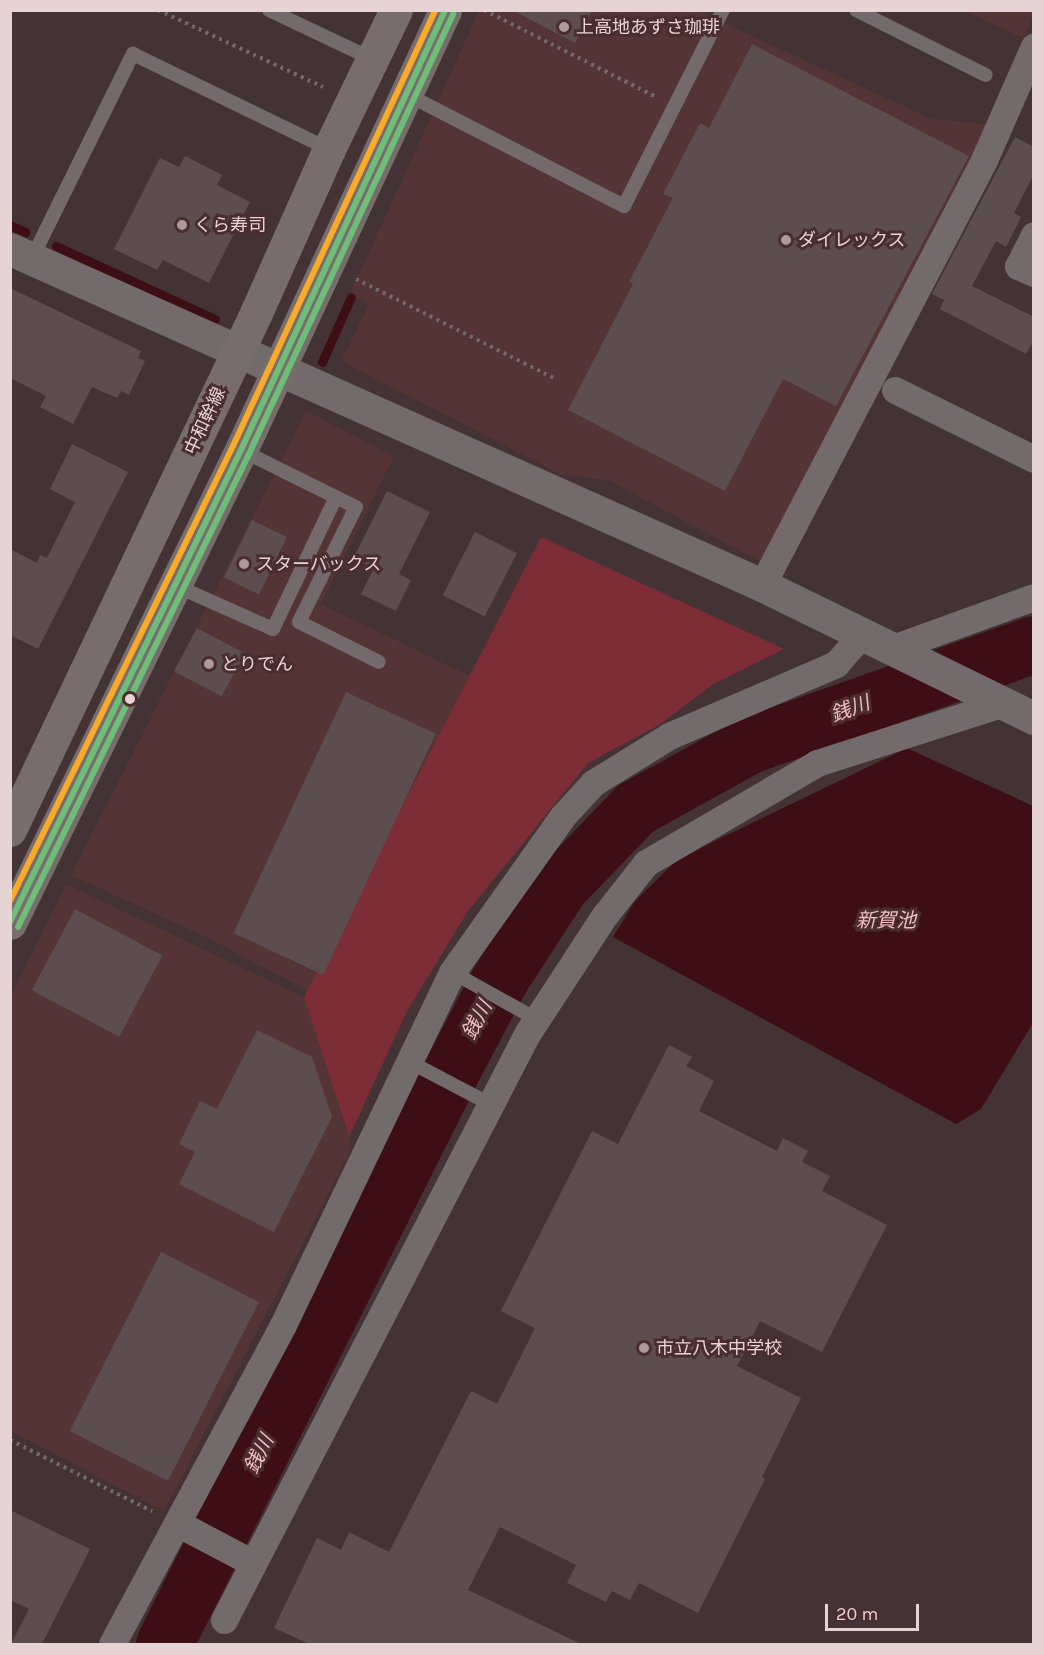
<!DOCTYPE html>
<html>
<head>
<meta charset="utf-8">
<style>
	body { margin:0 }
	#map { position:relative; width:1044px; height:1655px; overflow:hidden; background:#443334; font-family:Karla,"Noto Sans JP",sans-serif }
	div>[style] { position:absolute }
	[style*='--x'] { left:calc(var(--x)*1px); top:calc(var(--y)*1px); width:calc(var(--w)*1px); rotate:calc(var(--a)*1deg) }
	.built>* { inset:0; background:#553435 }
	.green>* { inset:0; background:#7c2d35 }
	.water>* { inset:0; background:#3d0e14 }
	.stream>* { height:9px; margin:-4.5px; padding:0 4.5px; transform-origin:4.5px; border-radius:4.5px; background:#3d0e14 }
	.river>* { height:57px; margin:-28.5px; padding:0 28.5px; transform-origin:28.5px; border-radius:28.5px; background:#3d0e14 }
	.building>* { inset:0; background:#5c4e4f; transform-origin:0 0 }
	.path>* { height:4px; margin-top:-2px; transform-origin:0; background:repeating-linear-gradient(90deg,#72696a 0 3px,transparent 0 7.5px) }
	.service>* { height:14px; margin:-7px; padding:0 7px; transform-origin:7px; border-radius:7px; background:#736b6b }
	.minor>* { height:27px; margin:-13.5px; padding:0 13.5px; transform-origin:13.5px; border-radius:13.5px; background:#736b6b }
	.tertiary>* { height:33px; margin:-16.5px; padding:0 16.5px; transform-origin:16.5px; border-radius:16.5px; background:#736b6b }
	.secondary>* { height:33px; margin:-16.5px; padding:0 16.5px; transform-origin:16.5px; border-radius:16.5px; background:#776d6d }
	.bus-1>* { height:6px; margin:-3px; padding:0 3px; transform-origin:3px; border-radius:3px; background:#6ebd78 }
	.bus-2>* { height:6px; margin:-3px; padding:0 3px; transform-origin:3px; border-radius:3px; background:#6ebd78 }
	.bus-3>* { height:6px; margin:-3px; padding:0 3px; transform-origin:3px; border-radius:3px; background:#f9aa28 }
	.dots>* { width:16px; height:16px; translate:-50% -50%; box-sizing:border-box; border:3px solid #4a2d2e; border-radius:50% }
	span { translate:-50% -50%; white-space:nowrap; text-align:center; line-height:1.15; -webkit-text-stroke:6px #4a2d2e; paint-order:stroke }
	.poi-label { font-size:18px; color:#e6d3d3 }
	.left { translate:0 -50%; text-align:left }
	.street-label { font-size:18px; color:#e6d3d3 }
	.water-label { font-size:20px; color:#f4bdbd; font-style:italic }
	.frame { position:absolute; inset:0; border:12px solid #e6d3d3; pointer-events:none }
	.scale { position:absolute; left:825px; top:1604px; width:94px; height:27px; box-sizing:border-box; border:3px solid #e6d3d3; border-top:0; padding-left:8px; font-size:18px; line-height:21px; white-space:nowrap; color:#e6d3d3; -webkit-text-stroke:4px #4a2d2e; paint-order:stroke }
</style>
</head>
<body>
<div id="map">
	<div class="built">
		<i style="clip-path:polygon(479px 11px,698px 11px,932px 119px,994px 125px,768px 566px,608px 480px,560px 474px,341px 361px,369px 304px,350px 294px)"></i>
		<i style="clip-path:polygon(965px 11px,1033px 11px,1033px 17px,1023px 38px)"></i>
		<i style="clip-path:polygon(306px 411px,394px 456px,321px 604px,470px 676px,308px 991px,208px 938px,71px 875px)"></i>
		<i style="clip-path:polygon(66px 884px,304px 997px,352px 1148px,164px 1511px,11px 1431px,10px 998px)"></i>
	</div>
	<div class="green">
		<i style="clip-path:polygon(541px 537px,784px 649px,712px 685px,659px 725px,588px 763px,468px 911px,407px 1011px,349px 1137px,304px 997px)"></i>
	</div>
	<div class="water">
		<i style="clip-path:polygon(907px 748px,1033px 806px,1033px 1023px,981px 1109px,956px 1124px,613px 937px,635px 901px,678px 859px)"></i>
	</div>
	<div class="stream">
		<i style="--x:10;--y:225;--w:17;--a:25"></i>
		<i style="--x:56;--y:246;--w:175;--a:24.7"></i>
		<i style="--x:322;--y:362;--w:71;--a:-66"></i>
		<i style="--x:950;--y:657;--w:24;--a:19"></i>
	</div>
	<div class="river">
		<i style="--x:164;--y:1644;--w:636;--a:-63.39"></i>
		<i style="--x:449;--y:1075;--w:107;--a:-62.2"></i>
		<i style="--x:499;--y:980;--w:112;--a:-57"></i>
		<i style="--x:560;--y:886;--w:108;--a:-46.1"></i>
		<i style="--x:635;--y:808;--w:130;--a:-28.9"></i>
		<i style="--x:749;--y:745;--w:302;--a:-19.5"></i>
	</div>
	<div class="building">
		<i style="clip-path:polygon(512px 10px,592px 10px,575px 43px)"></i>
		<i style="clip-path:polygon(752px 44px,969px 156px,836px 406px,783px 379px,725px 491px,568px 410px,633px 284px,629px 282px,673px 198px,663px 194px,700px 123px,709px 128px)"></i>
		<i style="clip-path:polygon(1015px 137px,1034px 147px,1034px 174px,1014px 213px,1021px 217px,1006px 247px,996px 241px,972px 286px,1034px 317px,1034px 340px,1026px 354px,940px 309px,944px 300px,932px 294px)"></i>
		<i style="clip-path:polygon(185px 156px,222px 175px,217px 185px,250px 202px,209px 283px,163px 260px,157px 270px,114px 249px,160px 158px,179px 167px)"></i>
		<i style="clip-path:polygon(10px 288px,141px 351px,138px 358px,145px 361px,129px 395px,121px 391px,117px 398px,92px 387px,73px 424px,40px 407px,46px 396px,10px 378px)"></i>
		<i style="clip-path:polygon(72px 444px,128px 472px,38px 649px,10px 635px,10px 549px,37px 563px,40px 555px,47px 558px,75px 502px,50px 489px)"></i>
		<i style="clip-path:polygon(387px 491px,430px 512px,399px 574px,411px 580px,396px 611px,361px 594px,374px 568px,353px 559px)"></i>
		<i style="left:252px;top:520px;width:39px;height:64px;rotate:26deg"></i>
		<i style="left:475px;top:532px;width:47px;height:71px;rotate:27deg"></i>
		<i style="left:197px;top:628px;width:54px;height:49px;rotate:28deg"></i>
		<i style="left:346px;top:692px;width:99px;height:266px;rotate:25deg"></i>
		<i style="left:75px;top:909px;width:99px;height:92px;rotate:28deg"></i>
		<i style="clip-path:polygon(257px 1030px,312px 1057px,332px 1117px,274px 1232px,179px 1184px,195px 1152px,179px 1144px,200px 1101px,217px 1109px)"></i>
		<i style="clip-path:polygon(669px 1045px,692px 1057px,686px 1066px,714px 1081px,699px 1111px,777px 1151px,783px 1138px,808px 1151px,802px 1162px,830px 1176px,822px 1191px,887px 1225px,822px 1352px,760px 1321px,737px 1366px,801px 1398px,762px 1477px,765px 1479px,698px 1613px,639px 1583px,630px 1600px,612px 1591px,606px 1602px,567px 1583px,576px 1565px,500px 1527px,468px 1590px,581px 1644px,309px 1644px,274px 1628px,317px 1538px,341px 1550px,349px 1532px,389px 1552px,471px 1391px,497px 1404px,535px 1328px,501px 1311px,592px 1131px,618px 1144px)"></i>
		<i style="left:161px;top:1252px;width:110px;height:201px;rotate:27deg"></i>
		<i style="clip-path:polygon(10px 1510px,90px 1549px,42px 1644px,11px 1644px,29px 1609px,10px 1600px)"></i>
	</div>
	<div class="path">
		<i style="--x:158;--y:10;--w:182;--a:25"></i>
		<i style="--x:484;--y:10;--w:191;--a:26.8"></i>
		<i style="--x:356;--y:279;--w:224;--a:26.6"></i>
		<i style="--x:10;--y:1440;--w:159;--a:26.6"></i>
	</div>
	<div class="service">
		<i style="--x:269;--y:10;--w:114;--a:25.4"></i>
		<i style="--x:856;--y:10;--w:145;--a:26.6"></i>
		<i style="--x:406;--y:94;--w:245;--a:27.2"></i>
		<i style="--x:624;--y:206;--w:220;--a:-63.2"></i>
		<i style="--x:32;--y:258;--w:228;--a:-63.7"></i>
		<i style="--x:133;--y:54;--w:218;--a:25.9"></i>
		<i style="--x:241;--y:450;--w:128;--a:26.4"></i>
		<i style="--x:356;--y:507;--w:128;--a:116.4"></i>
		<i style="--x:299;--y:622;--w:89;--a:26.6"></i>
		<i style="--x:174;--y:585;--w:108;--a:24"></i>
		<i style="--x:273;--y:629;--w:146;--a:-64.5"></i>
		<i style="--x:452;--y:972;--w:96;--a:29.2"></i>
		<i style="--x:410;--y:1062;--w:90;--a:27.7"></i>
	</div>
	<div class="minor">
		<i style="--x:1034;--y:235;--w:35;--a:117"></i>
		<i style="--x:1018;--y:266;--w:17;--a:24"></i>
		<i style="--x:895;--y:390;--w:155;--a:26.4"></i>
		<i style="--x:762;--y:585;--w:479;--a:-62.4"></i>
		<i style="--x:984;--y:160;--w:124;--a:-66.3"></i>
		<i style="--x:893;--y:648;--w:150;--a:-19.9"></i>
		<i style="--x:177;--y:1523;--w:86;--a:27.8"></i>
		<i style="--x:224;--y:1620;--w:660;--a:-62.66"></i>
		<i style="--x:527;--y:1034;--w:142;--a:-56.8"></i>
		<i style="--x:605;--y:915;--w:66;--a:-51.7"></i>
		<i style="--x:646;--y:863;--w:198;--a:-30.3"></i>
		<i style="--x:817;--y:763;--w:196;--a:-17.8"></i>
		<i style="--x:112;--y:1644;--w:362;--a:-61.8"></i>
		<i style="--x:283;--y:1325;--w:391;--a:-64.4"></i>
		<i style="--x:452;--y:972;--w:190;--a:-54.6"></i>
		<i style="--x:562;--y:817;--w:46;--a:-47.6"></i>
		<i style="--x:593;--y:783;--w:89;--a:-31.7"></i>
		<i style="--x:669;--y:736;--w:182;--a:-23.3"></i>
		<i style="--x:836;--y:664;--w:40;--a:-49"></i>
	</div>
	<div class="tertiary">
		<i style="--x:10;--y:249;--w:824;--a:24.08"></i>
		<i style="--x:762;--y:585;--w:303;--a:26.1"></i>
	</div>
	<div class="secondary">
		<i style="--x:10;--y:830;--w:573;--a:-64.55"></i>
		<i style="--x:256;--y:313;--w:180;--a:-66"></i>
		<i style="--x:329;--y:149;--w:154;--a:-64.3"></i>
		<i style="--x:10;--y:923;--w:526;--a:-63.97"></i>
		<i style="--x:241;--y:450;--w:485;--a:-65.1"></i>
	</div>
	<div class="bus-1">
		<i style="--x:10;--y:922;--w:525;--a:-63.92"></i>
		<i style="--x:241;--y:450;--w:485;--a:-65.1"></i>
	</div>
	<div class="bus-2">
		<i style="--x:18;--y:927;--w:526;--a:-63.97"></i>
		<i style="--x:249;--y:454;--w:485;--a:-65.1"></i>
	</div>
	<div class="bus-3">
		<i style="--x:10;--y:901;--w:507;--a:-63.89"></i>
		<i style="--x:233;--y:446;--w:481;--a:-65.1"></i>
	</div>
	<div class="dots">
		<i style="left:564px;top:27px;background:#ad9b9b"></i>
		<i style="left:182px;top:225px;background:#ad9b9b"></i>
		<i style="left:786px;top:240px;background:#ad9b9b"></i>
		<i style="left:244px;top:564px;background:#ad9b9b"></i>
		<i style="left:209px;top:664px;background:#ad9b9b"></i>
		<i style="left:130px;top:699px;background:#e6d3d3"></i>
		<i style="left:644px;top:1348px;background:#ad9b9b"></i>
	</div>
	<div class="poi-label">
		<span class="left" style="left:576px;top:27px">上高地あずさ珈琲</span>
		<span class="left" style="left:194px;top:225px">くら寿司</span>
		<span class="left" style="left:798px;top:240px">ダイレックス</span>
		<span class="left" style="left:256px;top:564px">スターバックス</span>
		<span class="left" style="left:221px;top:664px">とりでん</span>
		<span class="left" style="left:656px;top:1348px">市立八木中学校</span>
	</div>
	<div class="street-label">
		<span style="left:205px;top:421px;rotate:-65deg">中和幹線</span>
	</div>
	<div class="water-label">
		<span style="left:850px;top:709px;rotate:-20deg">銭川</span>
		<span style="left:886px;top:920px">新賀池</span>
		<span style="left:477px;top:1020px;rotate:-62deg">銭川</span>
		<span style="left:259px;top:1454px;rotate:-63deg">銭川</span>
	</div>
	<div class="frame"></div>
	<div class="scale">20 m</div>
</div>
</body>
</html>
